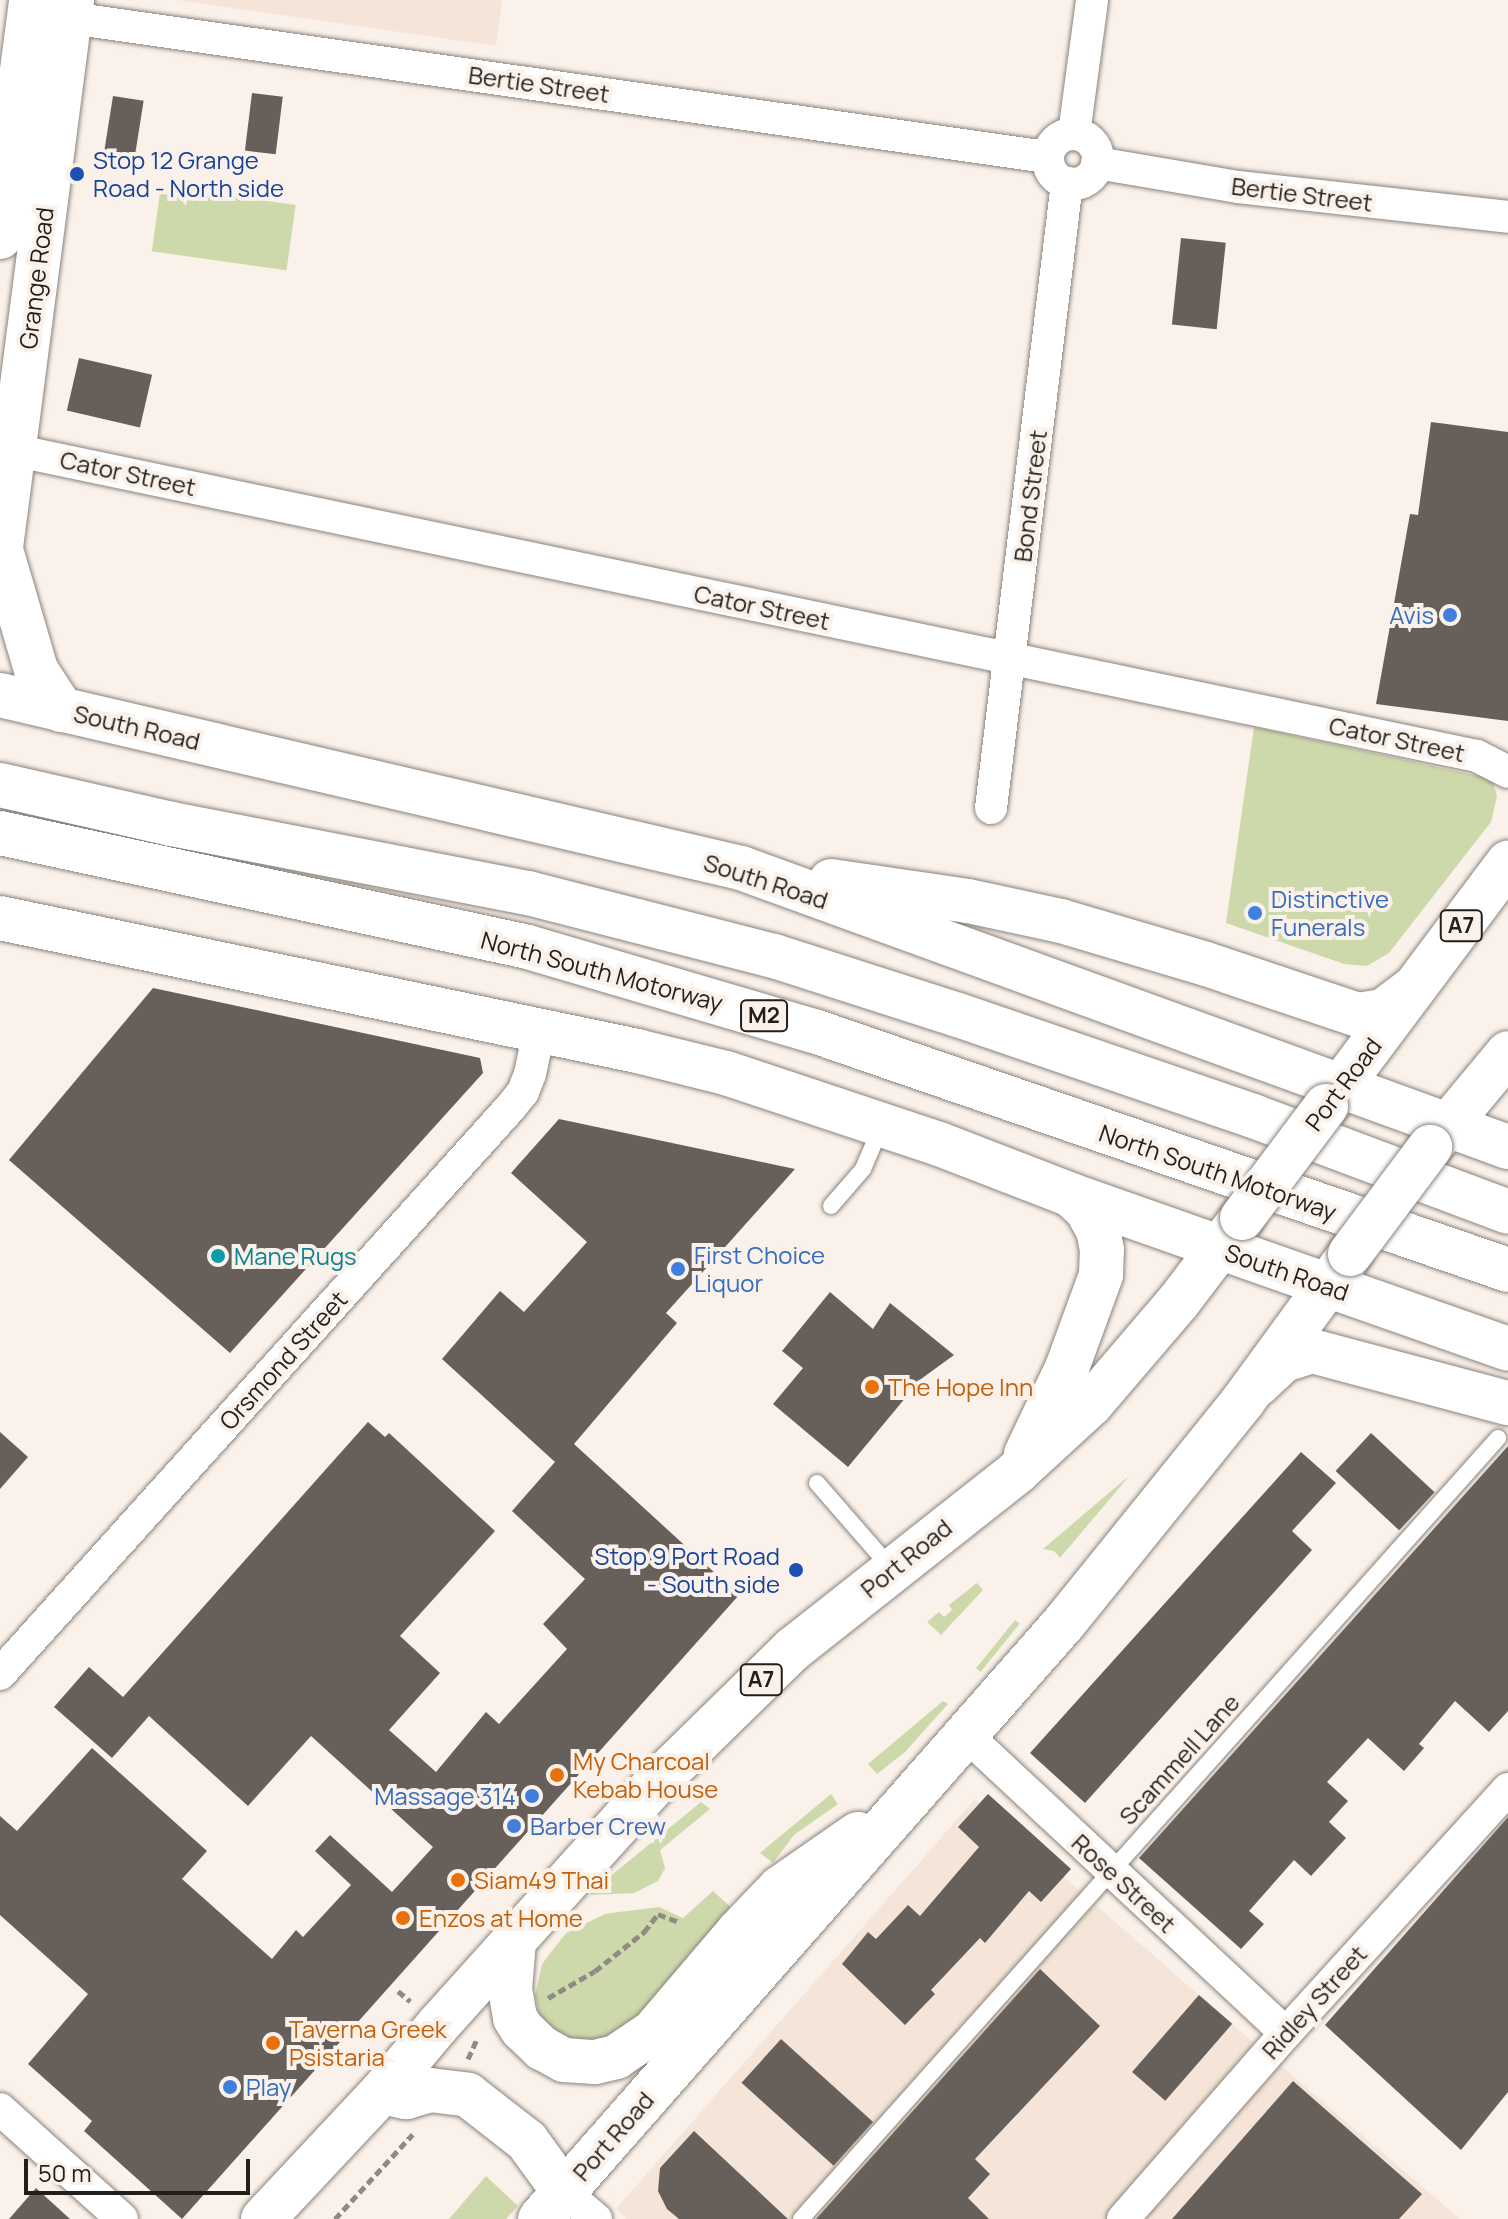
<!DOCTYPE html>
<html>
<head>
<meta charset="utf-8">
<style>
	body { margin:0 }
	#map { position:relative; width:1508px; height:2219px; overflow:hidden; background:#faf1ea; font-family:Manrope,sans-serif }
	div>[style] { position:absolute }
	[style*='--x'] { left:calc(var(--x)*1px); top:calc(var(--y)*1px); width:calc(var(--w)*1px); rotate:calc(var(--a)*1deg) }
	.built>* { inset:0; background:#f4e5d8 }
	.green>* { inset:0; background:#ced9ab; transform-origin:0 0 }
	.building>* { inset:0; background:#67605a; transform-origin:0 0 }
	.path>* { height:5px; margin-top:-2.5px; transform-origin:0; background:repeating-linear-gradient(90deg,#908a85 0 8px,transparent 0 12px) }
	.roads { filter:drop-shadow(0 0 2px #8a837c) drop-shadow(0 0 2px #8a837c) }
	.service>* { height:16px; margin:-8px; padding:0 8px; transform-origin:8px; border-radius:8px; background:#fff }
	.minor>* { height:32px; margin:-16px; padding:0 16px; transform-origin:16px; border-radius:16px; background:#fff }
	.minor>.ring { margin:-16px; padding:0; box-sizing:content-box; background:none; border:32px solid #fff; border-radius:50% }
	.secondary>* { height:44px; margin:-22px; padding:0 22px; transform-origin:22px; border-radius:22px; background:#fff }
	.primary>* { height:44px; margin:-22px; padding:0 22px; transform-origin:22px; border-radius:22px; background:#fff }
	.trunk>* { height:44px; margin:-22px; padding:0 22px; transform-origin:22px; border-radius:22px; background:#fff }
	.motorway>* { height:44px; margin:-22px; padding:0 22px; transform-origin:22px; border-radius:22px; background:#fff }
	.bridges { filter:drop-shadow(0 0 2px #8a837c) drop-shadow(0 0 2px #8a837c) }
	.trunk-bridge>* { height:44px; margin:-22px; padding:0 22px; transform-origin:22px; border-radius:22px; background:#fff }
	.dots>* { width:22px; height:22px; translate:-50% -50%; box-sizing:border-box; border:4px solid #faf1ea; border-radius:50% }
	span { translate:-50% -50%; white-space:nowrap; text-align:center; line-height:1.15; -webkit-text-stroke:8px #faf1ea; paint-order:stroke }
	.shield-label span { padding:2px 6px; background:#faf1ea; border:2px solid; border-radius:6px; -webkit-text-stroke-width:0 }
	.shield-label { font-size:22px; color:#211e1b; font-weight:700 }
	.street-label { font-size:24px; color:#211e1b }
	.transit-label { font-size:24px; color:#164399 }
	.left { translate:0 -50%; text-align:left }
	.right { translate:-100% -50%; text-align:right }
	.shop-label { font-size:24px; color:#366cbe }
	.culture-label { font-size:24px; color:#0d838f }
	.food-label { font-size:24px; color:#c56008 }
	.scale { position:absolute; left:24px; top:2159px; width:226px; height:36px; box-sizing:border-box; border:4px solid #211e1b; border-top:0; padding-left:10px; font-size:24px; line-height:28px; white-space:nowrap; color:#211e1b; -webkit-text-stroke:6px #faf1ea; paint-order:stroke }
</style>
</head>
<body>
<div id="map">
	<div class="built">
		<i style="clip-path:polygon(177px 0,502px 0,496px 46px)"></i>
		<i style="clip-path:polygon(975px 1799px,1232px 2024px,1460px 2219px,626px 2219px,616px 2209px)"></i>
	</div>
	<div class="green">
		<i style="left:161px;top:186px;width:136px;height:66px;rotate:8deg"></i>
		<i style="clip-path:polygon(1254px 727px,1492px 779px,1497px 796px,1491px 822px,1389px 953px,1367px 966px,1344px 964px,1226px 923px)"></i>
		<i style="clip-path:polygon(1130px 1475px,1060px 1558px,1054px 1551px,1043px 1549px)"></i>
		<i style="clip-path:polygon(977px 1583px,983px 1590px,941px 1635px,927px 1622px,939px 1612px,944px 1617px,952px 1610px,949px 1605px)"></i>
		<i style="left:1015px;top:1620px;width:6px;height:62px;rotate:39deg"></i>
		<i style="clip-path:polygon(943px 1701px,948px 1704px,905px 1752px,877px 1774px,868px 1764px)"></i>
		<i style="clip-path:polygon(831px 1794px,838px 1804px,794px 1835px,773px 1863px,760px 1853px)"></i>
		<i style="clip-path:polygon(701px 1802px,710px 1809px,660px 1850px,665px 1868px,658px 1881px,634px 1893px,591px 1895px,591px 1892px)"></i>
		<i style="clip-path:polygon(713px 1891px,734px 1910px,649px 2012px,613px 2037px,589px 2043px,557px 2036px,540px 2017px,535px 1996px,542px 1964px,566px 1933px,605px 1914px,619px 1912px,659px 1907px,683px 1918px)"></i>
		<i style="clip-path:polygon(486px 2176px,518px 2206px,506px 2219px,449px 2219px)"></i>
	</div>
	<div class="building">
		<i style="left:252px;top:93px;width:31px;height:58px;rotate:7deg"></i>
		<i style="left:113px;top:96px;width:31px;height:57px;rotate:9deg"></i>
		<i style="left:1181px;top:238px;width:45px;height:87px;rotate:6deg"></i>
		<i style="left:79px;top:358px;width:75px;height:54px;rotate:13deg"></i>
		<i style="clip-path:polygon(1431px 422px,1508px 432px,1508px 721px,1376px 704px,1410px 514px,1418px 515px)"></i>
		<i style="clip-path:polygon(153px 988px,480px 1058px,483px 1073px,230px 1353px,9px 1160px)"></i>
		<i style="clip-path:polygon(559px 1119px,795px 1169px,666px 1313px,677px 1323px,574px 1444px,739px 1595px,182px 2219px,84px 2131px,92px 2121px,28px 2064px,88px 1994px,0 1915px,0 1816px,17px 1831px,92px 1748px,207px 1851px,182px 1879px,272px 1959px,296px 1930px,303px 1937px,351px 1885px,315px 1851px,330px 1835px,392px 1892px,433px 1847px,311px 1736px,248px 1806px,149px 1716px,112px 1758px,54px 1707px,89px 1667px,123px 1697px,368px 1422px,385px 1437px,389px 1433px,495px 1531px,400px 1636px,440px 1673px,389px 1730px,436px 1772px,486px 1712px,499px 1724px,567px 1649px,543px 1624px,585px 1579px,512px 1511px,555px 1462px,442px 1359px,500px 1291px,524px 1312px,587px 1242px,511px 1173px)"></i>
		<i style="clip-path:polygon(830px 1292px,873px 1329px,890px 1303px,954px 1355px,921px 1379px,848px 1467px,773px 1404px,803px 1368px,782px 1351px)"></i>
		<i style="clip-path:polygon(0 1432px,28px 1457px,0 1489px)"></i>
		<i style="left:1371px;top:1433px;width:87px;height:52px;rotate:43deg"></i>
		<i style="clip-path:polygon(1508px 1446px,1508px 1711px,1489px 1732px,1455px 1701px,1419px 1744px,1424px 1748px,1404px 1771px,1368px 1738px,1327px 1782px,1348px 1801px,1329px 1822px,1346px 1838px,1311px 1876px,1294px 1860px,1249px 1911px,1264px 1924px,1241px 1949px,1139px 1858px)"></i>
		<i style="clip-path:polygon(1301px 1452px,1336px 1483px,1292px 1531px,1312px 1550px,1085px 1803px,1030px 1753px)"></i>
		<i style="clip-path:polygon(988px 1794px,1071px 1869px,1041px 1902px,1029px 1891px,985px 1943px,980px 1938px,931px 1990px,935px 1994px,905px 2025px,842px 1964px,868px 1932px,876px 1939px,908px 1905px,920px 1916px,979px 1847px,958px 1827px)"></i>
		<i style="clip-path:polygon(1508px 1817px,1508px 2092px,1461px 2150px,1325px 2025px)"></i>
		<i style="clip-path:polygon(1040px 1969px,1100px 2026px,975px 2159px,990px 2174px,968px 2198px,989px 2219px,816px 2219px)"></i>
		<i style="left:1199px;top:1995px;width:44px;height:102px;rotate:41deg"></i>
		<i style="left:781px;top:2039px;width:124px;height:59px;rotate:42deg"></i>
		<i style="clip-path:polygon(1293px 2081px,1422px 2194px,1399px 2219px,1172px 2219px)"></i>
		<i style="clip-path:polygon(694px 2131px,788px 2219px,679px 2219px,667px 2209px,658px 2191px,660px 2168px)"></i>
		<i style="clip-path:polygon(36px 2188px,70px 2219px,9px 2219px)"></i>
	</div>
	<div class="path">
		<i style="--x:398;--y:1991;--w:16;--a:40"></i>
		<i style="--x:548;--y:1998;--w:54;--a:-29.9"></i>
		<i style="--x:595;--y:1971;--w:63;--a:-38.5"></i>
		<i style="--x:644;--y:1932;--w:23;--a:-52"></i>
		<i style="--x:658;--y:1914;--w:22;--a:21"></i>
		<i style="--x:468;--y:2059;--w:22;--a:-66"></i>
		<i style="--x:335;--y:2219;--w:115;--a:-47.5"></i>
	</div>
	<div class="roads">
		<div class="service">
			<i style="--x:831;--y:1206;--w:49;--a:-49.1"></i>
			<i style="--x:863;--y:1169;--w:46;--a:-66.8"></i>
			<i style="--x:817;--y:1483;--w:113;--a:49"></i>
			<i style="--x:801;--y:2219;--w:1047;--a:-48.25"></i>
		</div>
		<div class="minor">
			<i style="--x:49;--y:15;--w:1008;--a:8.1"></i>
			<i style="--x:1074;--y:134;--w:135;--a:-82.3"></i>
			<i class="ring" style="left:1048px;top:134px;width:18px;height:18px"></i>
			<i style="--x:1097;--y:163;--w:143;--a:9.7"></i>
			<i style="--x:1238;--y:187;--w:272;--a:6.3"></i>
			<i style="--x:13;--y:450;--w:1496;--a:11.81"></i>
			<i style="--x:1477;--y:756;--w:35;--a:27"></i>
			<i style="--x:991;--y:808;--w:630;--a:-83.07"></i>
			<i style="--x:0;--y:1674;--w:762;--a:-47.98"></i>
			<i style="--x:510;--y:1108;--w:21;--a:-51"></i>
			<i style="--x:523;--y:1092;--w:19;--a:-69"></i>
			<i style="--x:530;--y:1074;--w:44;--a:-78.2"></i>
			<i style="--x:964;--y:1733;--w:440;--a:43"></i>
			<i style="--x:0;--y:2109;--w:164;--a:42"></i>
			<i style="--x:564;--y:2192;--w:42;--a:40.2"></i>
			<i style="--x:1123;--y:2219;--w:247;--a:-48.8"></i>
			<i style="--x:1286;--y:2033;--w:330;--a:-47.7"></i>
		</div>
		<div class="secondary">
			<i style="--x:0;--y:237;--w:239;--a:-82.5"></i>
			<i style="--x:1;--y:550;--w:125;--a:73.7"></i>
			<i style="--x:36;--y:670;--w:48;--a:57"></i>
			<i style="--x:0;--y:555;--w:560;--a:-82.61"></i>
		</div>
		<div class="primary">
			<i style="--x:0;--y:695;--w:761;--a:13.14"></i>
			<i style="--x:741;--y:868;--w:816;--a:19.99"></i>
			<i style="--x:831;--y:881;--w:138;--a:8.3"></i>
			<i style="--x:968;--y:901;--w:95;--a:12.1"></i>
			<i style="--x:1061;--y:921;--w:151;--a:16.5"></i>
			<i style="--x:1206;--y:964;--w:160;--a:18.5"></i>
			<i style="--x:1358;--y:1015;--w:25;--a:-9"></i>
			<i style="--x:1383;--y:1011;--w:39;--a:-37"></i>
			<i style="--x:0;--y:918;--w:651;--a:11.79"></i>
			<i style="--x:637;--y:1051;--w:92;--a:13.9"></i>
			<i style="--x:726;--y:1073;--w:225;--a:18.4"></i>
			<i style="--x:939;--y:1144;--w:142;--a:21.1"></i>
			<i style="--x:1071;--y:1195;--w:463;--a:19.4"></i>
			<i style="--x:1257;--y:1385;--w:37;--a:-43"></i>
			<i style="--x:1284;--y:1360;--w:29;--a:-18"></i>
			<i style="--x:1312;--y:1351;--w:203;--a:14.9"></i>
		</div>
		<div class="trunk">
			<i style="--x:1326;--y:1106;--w:304;--a:-53.2"></i>
			<i style="--x:1430;--y:1147;--w:122;--a:-50.3"></i>
			<i style="--x:1026;--y:1454;--w:95;--a:-64.5"></i>
			<i style="--x:1067;--y:1368;--w:99;--a:-69.9"></i>
			<i style="--x:1101;--y:1275;--w:25;--a:-88"></i>
			<i style="--x:1102;--y:1250;--w:20;--a:-101"></i>
			<i style="--x:1098;--y:1230;--w:23;--a:-119"></i>
			<i style="--x:1087;--y:1210;--w:22;--a:-137"></i>
			<i style="--x:514;--y:1941;--w:48;--a:94.8"></i>
			<i style="--x:510;--y:1989;--w:29;--a:80"></i>
			<i style="--x:515;--y:2018;--w:13;--a:58"></i>
			<i style="--x:522;--y:2029;--w:28;--a:44"></i>
			<i style="--x:542;--y:2048;--w:25;--a:29"></i>
			<i style="--x:564;--y:2060;--w:31;--a:4"></i>
			<i style="--x:595;--y:2062;--w:22;--a:-13"></i>
			<i style="--x:616;--y:2057;--w:45;--a:-34"></i>
			<i style="--x:653;--y:2032;--w:131;--a:-49.6"></i>
			<i style="--x:738;--y:1932;--w:61;--a:-46.3"></i>
			<i style="--x:780;--y:1888;--w:95;--a:-34.7"></i>
			<i style="--x:382;--y:2092;--w:25;--a:12"></i>
			<i style="--x:406;--y:2097;--w:25;--a:-16"></i>
			<i style="--x:430;--y:2090;--w:38;--a:7"></i>
			<i style="--x:468;--y:2095;--w:75;--a:37.9"></i>
			<i style="--x:527;--y:2141;--w:63;--a:54"></i>
			<i style="--x:263;--y:2219;--w:174;--a:-46.9"></i>
			<i style="--x:382;--y:2092;--w:87;--a:-50.1"></i>
			<i style="--x:438;--y:2025;--w:327;--a:-48"></i>
			<i style="--x:657;--y:1782;--w:190;--a:-44.4"></i>
			<i style="--x:793;--y:1649;--w:287;--a:-38.3"></i>
			<i style="--x:1018;--y:1471;--w:99;--a:-42.5"></i>
			<i style="--x:1091;--y:1404;--w:135;--a:-49.5"></i>
			<i style="--x:1179;--y:1301;--w:104;--a:-52.8"></i>
			<i style="--x:540;--y:2219;--w:794;--a:-48.68"></i>
			<i style="--x:1064;--y:1623;--w:285;--a:-51.1"></i>
			<i style="--x:1243;--y:1401;--w:182;--a:-53.9"></i>
		</div>
		<div class="motorway">
			<i style="--x:0;--y:785;--w:176;--a:12.8"></i>
			<i style="--x:172;--y:824;--w:363;--a:11"></i>
			<i style="--x:528;--y:893;--w:254;--a:14.4"></i>
			<i style="--x:774;--y:956;--w:193;--a:17.8"></i>
			<i style="--x:958;--y:1015;--w:312;--a:18.9"></i>
			<i style="--x:1253;--y:1116;--w:272;--a:20.6"></i>
			<i style="--x:0;--y:833;--w:540;--a:12.18"></i>
			<i style="--x:528;--y:947;--w:298;--a:16.4"></i>
			<i style="--x:814;--y:1031;--w:734;--a:19"></i>
		</div>
	</div>
	<div class="bridges">
		<div class="trunk-bridge">
			<i style="--x:1242;--y:1218;--w:140;--a:-53.1"></i>
			<i style="--x:1350;--y:1254;--w:134;--a:-53.2"></i>
		</div>
	</div>
	<div class="dots">
		<i style="left:77px;top:174px;background:#1a4fb4"></i>
		<i style="left:1450px;top:615px;background:#3f7fe0"></i>
		<i style="left:1255px;top:913px;background:#3f7fe0"></i>
		<i style="left:218px;top:1256px;background:#0f9aa8"></i>
		<i style="left:678px;top:1269px;background:#3f7fe0"></i>
		<i style="left:872px;top:1387px;background:#e8710a"></i>
		<i style="left:796px;top:1570px;background:#1a4fb4"></i>
		<i style="left:557px;top:1775px;background:#e8710a"></i>
		<i style="left:532px;top:1796px;background:#3f7fe0"></i>
		<i style="left:514px;top:1826px;background:#3f7fe0"></i>
		<i style="left:458px;top:1880px;background:#e8710a"></i>
		<i style="left:403px;top:1918px;background:#e8710a"></i>
		<i style="left:273px;top:2043px;background:#e8710a"></i>
		<i style="left:230px;top:2087px;background:#3f7fe0"></i>
	</div>
	<div class="shield-label">
		<span style="left:1461px;top:926px">A7</span>
		<span style="left:764px;top:1016px">M2</span>
		<span style="left:761px;top:1680px">A7</span>
	</div>
	<div class="street-label">
		<span style="left:539px;top:84px;rotate:8deg">Bertie Street</span>
		<span style="left:1302px;top:194px;rotate:7deg">Bertie Street</span>
		<span style="left:36px;top:278px;rotate:-83deg">Grange Road</span>
		<span style="left:128px;top:473px;rotate:12deg">Cator Street</span>
		<span style="left:1030px;top:496px;rotate:-83deg">Bond Street</span>
		<span style="left:762px;top:607px;rotate:12deg">Cator Street</span>
		<span style="left:137px;top:727px;rotate:13deg">South Road</span>
		<span style="left:1397px;top:739px;rotate:12deg">Cator Street</span>
		<span style="left:766px;top:881px;rotate:18deg">South Road</span>
		<span style="left:602px;top:971px;rotate:15deg">North South Motorway</span>
		<span style="left:1343px;top:1084px;rotate:-53deg">Port Road</span>
		<span style="left:1218px;top:1172px;rotate:19deg">North South Motorway</span>
		<span style="left:1287px;top:1272px;rotate:19deg">South Road</span>
		<span style="left:283px;top:1360px;rotate:-48deg">Orsmond Street</span>
		<span style="left:906px;top:1558px;rotate:-39deg">Port Road</span>
		<span style="left:1179px;top:1759px;rotate:-48deg">Scammell Lane</span>
		<span style="left:1124px;top:1883px;rotate:43deg">Rose Street</span>
		<span style="left:1314px;top:2002px;rotate:-48deg">Ridley Street</span>
		<span style="left:613px;top:2136px;rotate:-49deg">Port Road</span>
	</div>
	<div class="transit-label">
		<span class="left" style="left:93px;top:174px">Stop 12 Grange<br>Road - North side</span>
		<span class="right" style="left:780px;top:1570px">Stop 9 Port Road<br>- South side</span>
	</div>
	<div class="shop-label">
		<span class="right" style="left:1434px;top:615px">Avis</span>
		<span class="left" style="left:1271px;top:913px">Distinctive<br>Funerals</span>
		<span class="left" style="left:694px;top:1269px">First Choice<br>Liquor</span>
		<span class="right" style="left:516px;top:1796px">Massage 314</span>
		<span class="left" style="left:530px;top:1826px">Barber Crew</span>
		<span class="left" style="left:246px;top:2087px">Play</span>
	</div>
	<div class="culture-label">
		<span class="left" style="left:234px;top:1256px">Mane Rugs</span>
	</div>
	<div class="food-label">
		<span class="left" style="left:888px;top:1387px">The Hope Inn</span>
		<span class="left" style="left:573px;top:1775px">My Charcoal<br>Kebab House</span>
		<span class="left" style="left:474px;top:1880px">Siam49 Thai</span>
		<span class="left" style="left:419px;top:1918px">Enzos at Home</span>
		<span class="left" style="left:289px;top:2043px">Taverna Greek<br>Psistaria</span>
	</div>
	<div class="scale">50 m</div>
</div>
</body>
</html>
